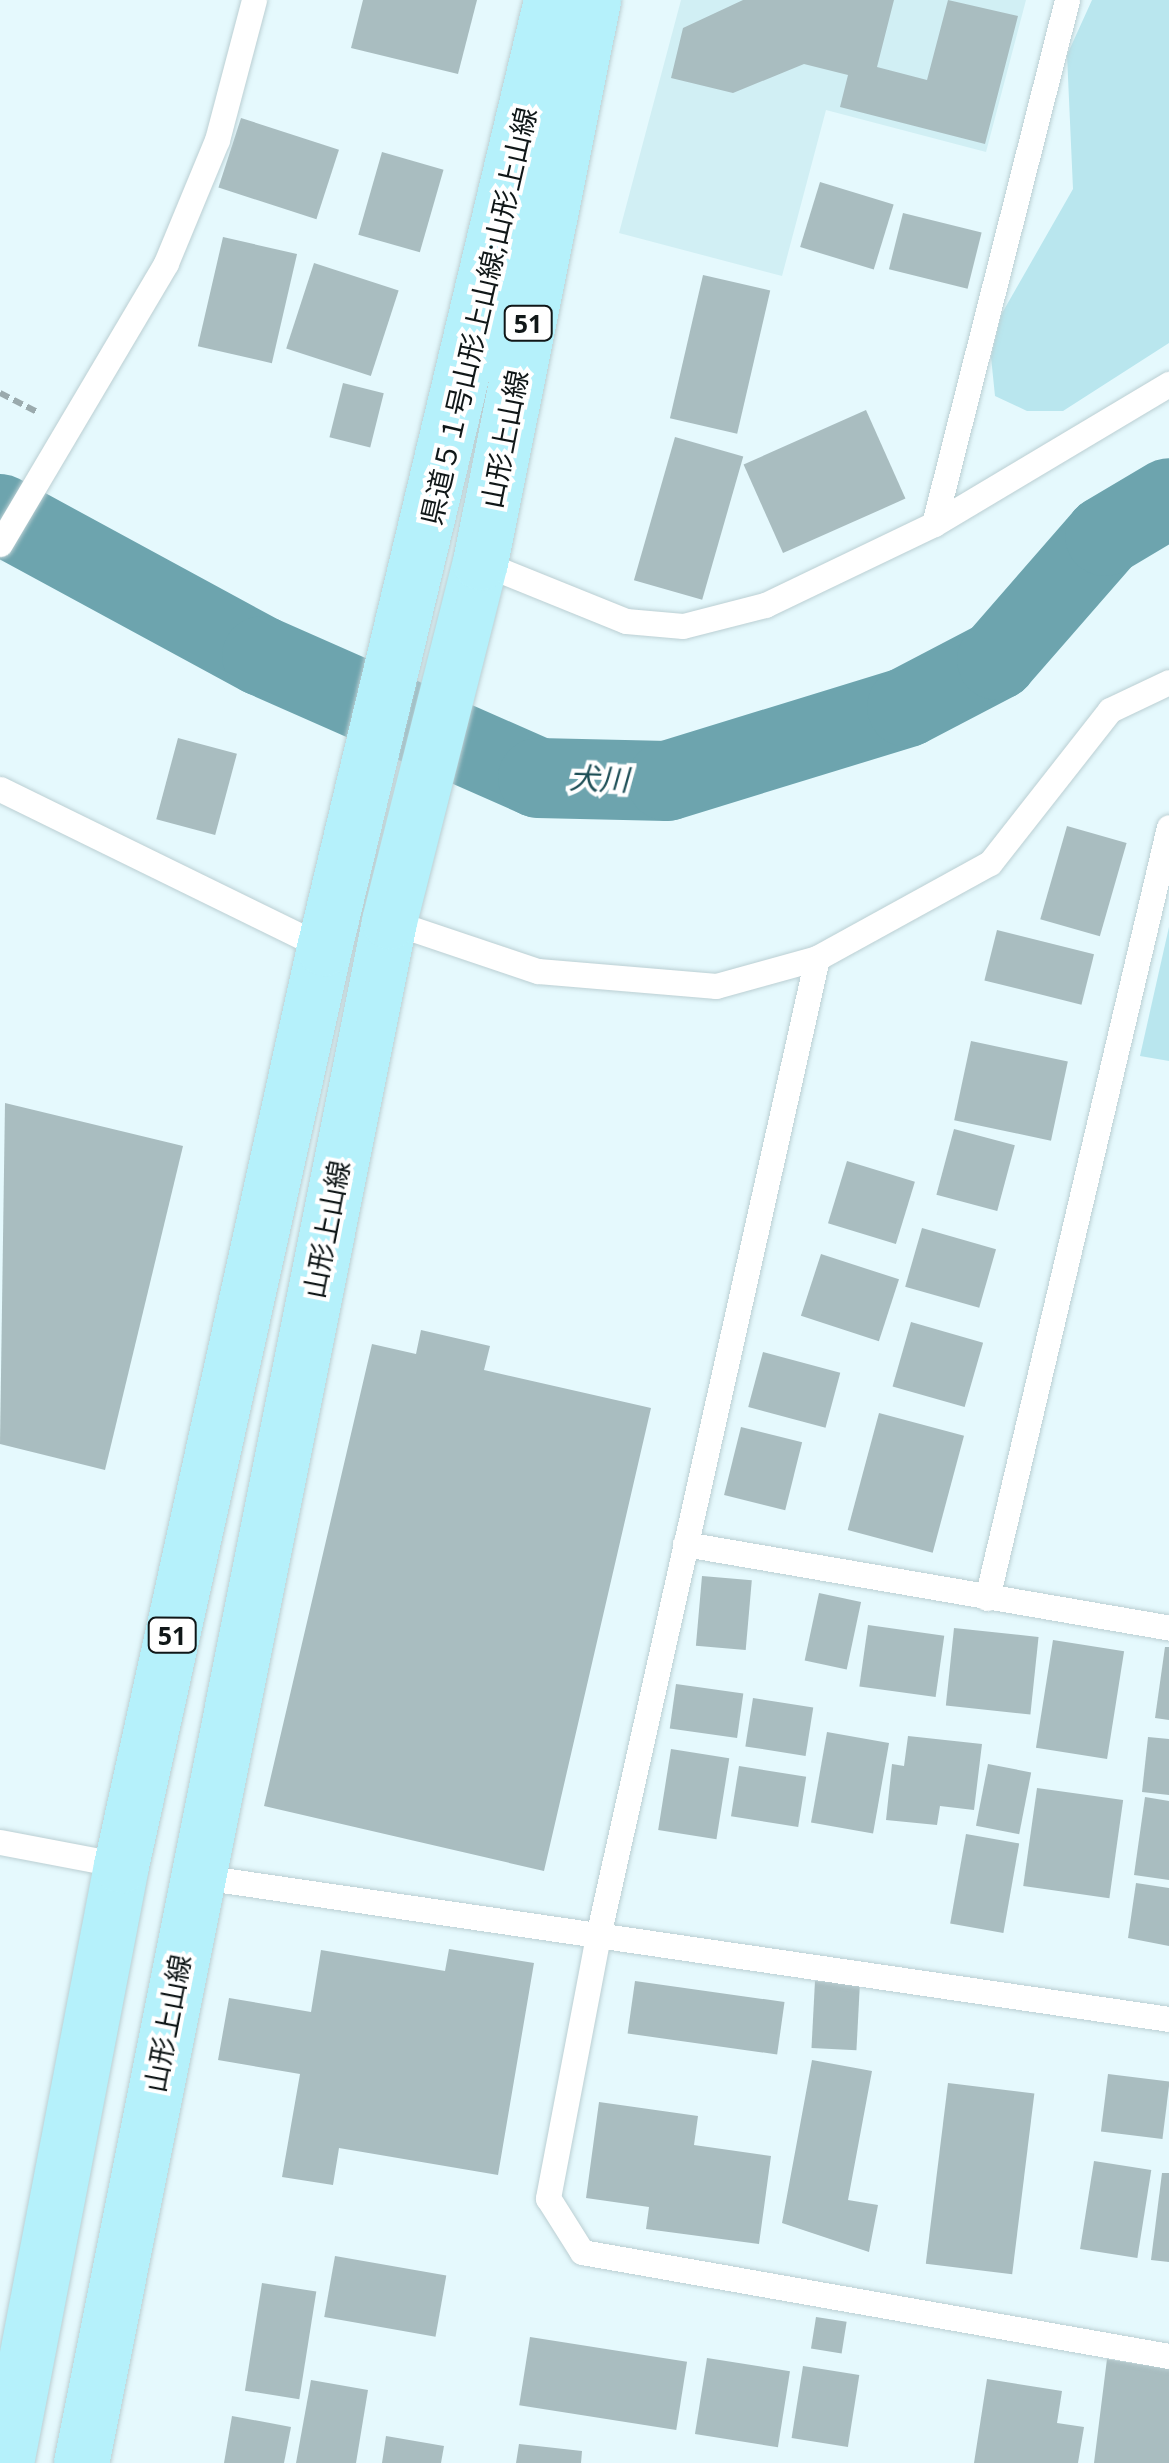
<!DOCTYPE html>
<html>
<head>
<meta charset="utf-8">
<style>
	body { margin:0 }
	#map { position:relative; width:1169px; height:2463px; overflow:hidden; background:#e5f9fd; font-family:"Open Sans","Noto Sans JP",sans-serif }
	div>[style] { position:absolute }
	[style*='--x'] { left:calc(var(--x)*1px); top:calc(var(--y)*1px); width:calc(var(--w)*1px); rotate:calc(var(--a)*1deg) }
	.built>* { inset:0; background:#d1eff4 }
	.green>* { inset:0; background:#b9e6ee }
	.river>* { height:80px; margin:-40px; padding:0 40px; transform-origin:40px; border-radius:40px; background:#6da4ae }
	.building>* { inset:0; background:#a9bdc0; transform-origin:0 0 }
	.path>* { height:6px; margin-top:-3px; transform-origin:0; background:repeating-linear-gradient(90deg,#9aaaad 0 10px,transparent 0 15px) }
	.roads { filter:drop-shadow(0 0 2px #bbcfd3) drop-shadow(0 0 2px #bbcfd3) }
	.service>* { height:25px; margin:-12.5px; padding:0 12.5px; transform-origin:12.5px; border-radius:12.5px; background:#fff }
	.primary>* { height:55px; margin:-27.5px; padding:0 27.5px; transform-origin:27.5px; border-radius:27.5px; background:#b5f1fb }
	span { translate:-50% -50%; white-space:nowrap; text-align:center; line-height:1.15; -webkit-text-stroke:8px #fff; paint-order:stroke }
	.shield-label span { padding:2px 8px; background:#fff; border:2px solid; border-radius:8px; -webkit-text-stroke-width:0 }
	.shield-label { font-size:25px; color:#101718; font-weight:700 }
	.street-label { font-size:28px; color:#101718 }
	.water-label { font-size:30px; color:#1d4e56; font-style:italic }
</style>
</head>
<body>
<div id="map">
	<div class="built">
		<i style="clip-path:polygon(681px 0,1026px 0,986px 152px,826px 110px,782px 276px,619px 233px)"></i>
	</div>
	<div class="green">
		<i style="clip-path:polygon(1092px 0,1169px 0,1169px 343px,1063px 411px,1027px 411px,995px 396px,991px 357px,1001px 315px,1073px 189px,1067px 55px)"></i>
		<i style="clip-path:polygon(1169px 927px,1169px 1061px,1140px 1056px)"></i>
	</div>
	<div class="river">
		<i style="--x:0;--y:514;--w:298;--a:28.5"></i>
		<i style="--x:262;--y:656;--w:302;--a:23.8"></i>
		<i style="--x:538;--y:778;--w:129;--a:1.3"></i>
		<i style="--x:667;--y:781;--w:251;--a:-17.1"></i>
		<i style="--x:907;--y:707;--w:102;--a:-27.6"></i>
		<i style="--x:997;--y:660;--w:164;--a:-48.9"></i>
		<i style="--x:1105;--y:536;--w:74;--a:-30.7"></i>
	</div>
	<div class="building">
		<i style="clip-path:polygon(363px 0,477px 0,458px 74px,351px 48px)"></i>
		<i style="clip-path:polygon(743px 0,894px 0,877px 67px,927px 80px,948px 0,1018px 16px,985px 144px,840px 107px,848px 75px,804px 64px,733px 93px,671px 78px,683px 28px)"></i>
		<i style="left:241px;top:118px;width:103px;height:73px;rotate:18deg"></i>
		<i style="left:382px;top:152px;width:64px;height:86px;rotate:16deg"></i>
		<i style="left:820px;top:182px;width:77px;height:68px;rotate:17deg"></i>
		<i style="left:903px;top:213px;width:81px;height:58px;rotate:14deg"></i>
		<i style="left:223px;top:237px;width:76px;height:112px;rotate:13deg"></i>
		<i style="left:314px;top:263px;width:89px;height:90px;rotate:18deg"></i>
		<i style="left:703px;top:275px;width:69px;height:147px;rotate:13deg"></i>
		<i style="left:343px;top:383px;width:42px;height:56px;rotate:14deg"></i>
		<i style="left:866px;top:410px;width:97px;height:134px;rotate:66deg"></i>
		<i style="left:675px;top:437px;width:71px;height:149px;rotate:16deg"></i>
		<i style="left:178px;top:738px;width:61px;height:84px;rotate:15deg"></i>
		<i style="left:1067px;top:826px;width:62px;height:97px;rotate:16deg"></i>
		<i style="left:997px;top:930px;width:100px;height:52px;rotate:14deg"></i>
		<i style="left:971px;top:1041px;width:99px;height:81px;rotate:12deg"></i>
		<i style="clip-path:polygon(5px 1103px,183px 1146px,105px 1470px,0 1444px)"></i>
		<i style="left:954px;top:1129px;width:63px;height:68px;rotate:15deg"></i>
		<i style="left:847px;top:1161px;width:71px;height:65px;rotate:17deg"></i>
		<i style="left:922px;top:1228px;width:77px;height:61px;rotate:16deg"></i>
		<i style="left:821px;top:1254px;width:82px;height:65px;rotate:18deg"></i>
		<i style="left:911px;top:1322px;width:75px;height:67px;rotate:16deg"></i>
		<i style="clip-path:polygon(421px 1330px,490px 1346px,484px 1370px,651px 1408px,544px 1871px,264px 1806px,372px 1344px,416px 1354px)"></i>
		<i style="left:763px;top:1352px;width:80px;height:57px;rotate:15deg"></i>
		<i style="left:879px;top:1413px;width:88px;height:121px;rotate:15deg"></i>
		<i style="left:741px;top:1427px;width:63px;height:70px;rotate:14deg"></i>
		<i style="left:702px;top:1576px;width:50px;height:70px;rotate:5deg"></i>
		<i style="left:819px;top:1593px;width:43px;height:69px;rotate:12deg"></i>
		<i style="left:868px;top:1625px;width:77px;height:62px;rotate:8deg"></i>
		<i style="left:954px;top:1628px;width:85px;height:78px;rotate:6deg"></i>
		<i style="left:1053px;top:1640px;width:72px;height:109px;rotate:9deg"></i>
		<i style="clip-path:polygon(1165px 1647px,1169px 1647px,1169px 1720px,1155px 1718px)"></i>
		<i style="left:676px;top:1684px;width:68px;height:45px;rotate:8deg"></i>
		<i style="left:753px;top:1698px;width:61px;height:49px;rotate:9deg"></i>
		<i style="left:827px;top:1732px;width:63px;height:92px;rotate:10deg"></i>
		<i style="clip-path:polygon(908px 1736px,982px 1744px,974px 1810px,940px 1806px,937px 1825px,886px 1820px,892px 1764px,904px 1766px)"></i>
		<i style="clip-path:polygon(1148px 1737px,1169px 1739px,1169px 1795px,1142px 1792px)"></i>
		<i style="left:671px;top:1749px;width:59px;height:82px;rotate:9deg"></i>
		<i style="left:988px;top:1764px;width:44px;height:63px;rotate:11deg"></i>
		<i style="left:739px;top:1766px;width:68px;height:51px;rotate:9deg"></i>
		<i style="left:1037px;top:1788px;width:87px;height:99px;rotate:8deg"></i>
		<i style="clip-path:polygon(1145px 1797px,1169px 1801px,1169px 1880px,1134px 1875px)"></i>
		<i style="left:966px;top:1834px;width:54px;height:91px;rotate:10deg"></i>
		<i style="clip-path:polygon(1136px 1883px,1169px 1888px,1169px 1946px,1128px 1938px)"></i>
		<i style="clip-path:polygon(449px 1949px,534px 1963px,498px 2175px,339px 2148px,333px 2185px,282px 2177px,300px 2074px,218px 2060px,229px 1998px,311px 2012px,321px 1950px,445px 1971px)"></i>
		<i style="left:635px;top:1981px;width:151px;height:53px;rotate:8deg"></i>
		<i style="left:815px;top:1981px;width:45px;height:67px;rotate:3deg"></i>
		<i style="clip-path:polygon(812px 2060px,872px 2071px,848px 2200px,878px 2205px,869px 2252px,782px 2223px)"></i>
		<i style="left:1108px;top:2074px;width:62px;height:58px;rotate:7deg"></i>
		<i style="left:948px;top:2083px;width:87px;height:182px;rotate:7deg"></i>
		<i style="clip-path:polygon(599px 2102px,698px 2116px,694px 2145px,771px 2156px,759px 2244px,646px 2229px,649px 2207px,586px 2198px)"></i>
		<i style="left:1094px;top:2161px;width:58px;height:89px;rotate:9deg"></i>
		<i style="clip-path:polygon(1162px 2173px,1169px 2173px,1169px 2262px,1151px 2260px)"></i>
		<i style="left:335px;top:2256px;width:113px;height:62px;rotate:10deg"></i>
		<i style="left:262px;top:2283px;width:55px;height:109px;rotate:9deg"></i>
		<i style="left:816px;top:2317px;width:31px;height:32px;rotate:9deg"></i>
		<i style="left:530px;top:2337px;width:159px;height:69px;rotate:9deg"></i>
		<i style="left:707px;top:2358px;width:84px;height:77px;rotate:9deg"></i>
		<i style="clip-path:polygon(1107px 2359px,1169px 2369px,1169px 2463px,1094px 2463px)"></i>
		<i style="left:803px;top:2366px;width:57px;height:73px;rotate:9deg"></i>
		<i style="clip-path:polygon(987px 2379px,1062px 2391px,1057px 2423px,1084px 2427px,1078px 2463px,974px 2463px)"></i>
		<i style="clip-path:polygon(311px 2380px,368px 2390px,356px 2463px,296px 2463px)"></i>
		<i style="clip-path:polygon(232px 2416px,291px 2427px,284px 2463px,224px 2463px)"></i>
		<i style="clip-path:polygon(386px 2436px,444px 2446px,441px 2463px,382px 2463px)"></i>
		<i style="clip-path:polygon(519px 2444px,582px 2451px,581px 2463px,516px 2463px)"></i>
	</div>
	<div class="path">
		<i style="--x:0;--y:393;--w:44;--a:27.1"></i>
	</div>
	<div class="roads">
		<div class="service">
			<i style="--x:934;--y:524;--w:541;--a:-75.76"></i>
			<i style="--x:0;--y:544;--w:326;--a:-59.4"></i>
			<i style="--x:166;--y:263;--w:133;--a:-67.5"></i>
			<i style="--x:217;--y:140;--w:145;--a:-75.2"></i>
			<i style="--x:480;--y:562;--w:157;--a:22"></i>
			<i style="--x:626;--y:621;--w:57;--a:5"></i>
			<i style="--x:683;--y:626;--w:85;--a:-14.4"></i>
			<i style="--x:765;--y:605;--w:187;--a:-25.6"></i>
			<i style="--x:934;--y:524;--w:274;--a:-30.8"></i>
			<i style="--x:0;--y:789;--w:361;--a:26.1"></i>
			<i style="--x:389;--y:921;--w:157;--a:18.6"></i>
			<i style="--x:538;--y:971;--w:179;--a:4.8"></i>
			<i style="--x:716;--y:986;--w:105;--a:-15.5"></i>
			<i style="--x:817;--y:958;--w:197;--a:-28.8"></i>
			<i style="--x:990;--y:863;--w:194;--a:-51.9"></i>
			<i style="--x:1110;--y:710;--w:65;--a:-25.4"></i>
			<i style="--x:817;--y:958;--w:1007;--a:102.62"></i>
			<i style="--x:597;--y:1941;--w:262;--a:100.8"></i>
			<i style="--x:548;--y:2198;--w:64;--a:57.8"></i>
			<i style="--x:582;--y:2252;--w:596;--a:10.05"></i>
			<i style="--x:685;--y:1544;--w:491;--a:9.8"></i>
			<i style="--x:987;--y:1598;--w:792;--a:-76.72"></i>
			<i style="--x:0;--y:1842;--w:123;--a:10.8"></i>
			<i style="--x:195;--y:1876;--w:984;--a:8.35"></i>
		</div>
		<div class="primary">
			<i style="--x:6;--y:2463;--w:609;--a:-79.11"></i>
			<i style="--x:121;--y:1865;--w:939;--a:-77.52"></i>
			<i style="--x:324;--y:948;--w:975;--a:-76.53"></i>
			<i style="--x:81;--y:2463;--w:1572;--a:-78.7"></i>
			<i style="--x:389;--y:921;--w:370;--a:-75.8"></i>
			<i style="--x:480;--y:562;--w:573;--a:-78.63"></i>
		</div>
	</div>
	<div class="shield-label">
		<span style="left:528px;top:323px">51</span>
		<span style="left:172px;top:1635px">51</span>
	</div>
	<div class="street-label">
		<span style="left:478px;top:316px;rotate:-77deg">県道５１号山形上山線;山形上山線</span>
		<span style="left:504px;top:439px;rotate:-79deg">山形上山線</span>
		<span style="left:326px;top:1229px;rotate:-79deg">山形上山線</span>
		<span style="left:167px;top:2023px;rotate:-79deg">山形上山線</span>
	</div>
	<div class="water-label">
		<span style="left:599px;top:779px;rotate:2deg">犬川</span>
	</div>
</div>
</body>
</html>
